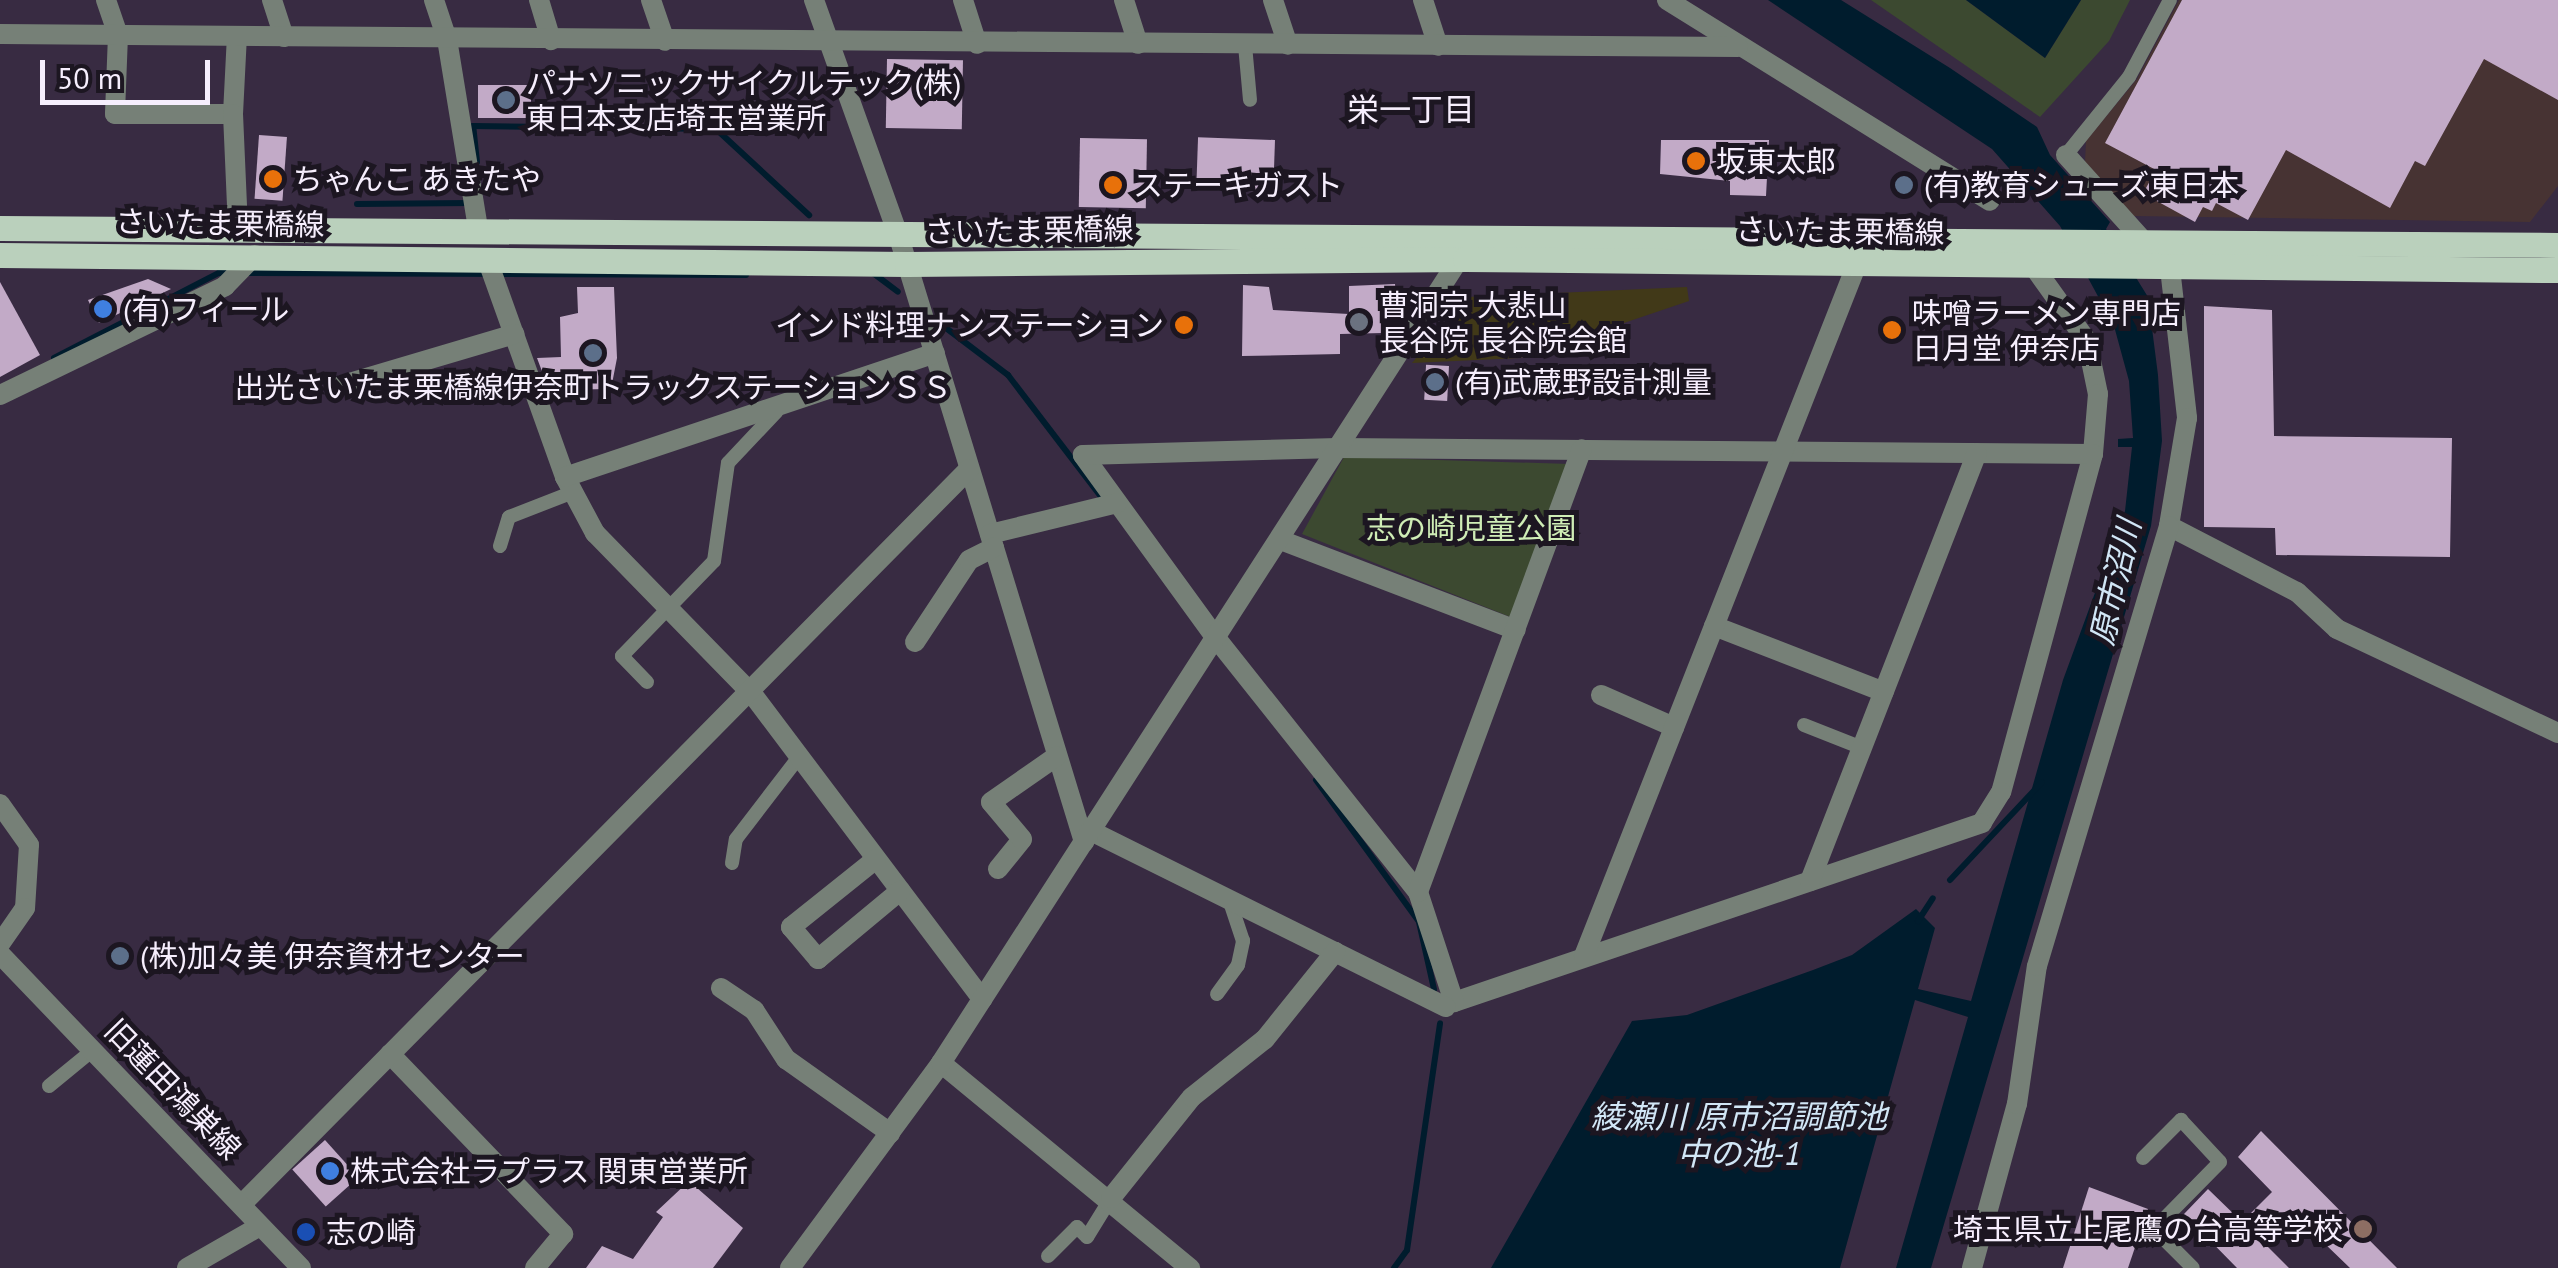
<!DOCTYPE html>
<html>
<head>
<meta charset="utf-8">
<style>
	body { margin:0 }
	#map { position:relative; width:2558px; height:1268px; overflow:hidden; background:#382b42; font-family:"PT Sans","Noto Sans JP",sans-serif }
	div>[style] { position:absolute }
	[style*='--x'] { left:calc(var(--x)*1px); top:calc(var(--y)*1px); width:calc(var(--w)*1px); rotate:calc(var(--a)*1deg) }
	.industrial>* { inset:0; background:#473333 }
	.green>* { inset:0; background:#3c4930 }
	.sand>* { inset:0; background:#413918 }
	.water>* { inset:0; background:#001c2d }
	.stream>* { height:6px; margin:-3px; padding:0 3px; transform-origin:3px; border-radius:3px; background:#001c2d }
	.building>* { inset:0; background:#c2aac7; transform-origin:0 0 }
	.service>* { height:14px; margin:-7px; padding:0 7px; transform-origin:7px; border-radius:7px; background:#768077 }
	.minor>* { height:20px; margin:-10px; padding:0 10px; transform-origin:10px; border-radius:10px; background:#768077 }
	.tertiary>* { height:20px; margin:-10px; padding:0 10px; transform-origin:10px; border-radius:10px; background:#768077 }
	.primary>* { height:25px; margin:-12.5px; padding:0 12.5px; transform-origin:12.5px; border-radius:12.5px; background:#bad0bc }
	.dots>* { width:28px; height:28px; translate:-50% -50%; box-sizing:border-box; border:5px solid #1c1621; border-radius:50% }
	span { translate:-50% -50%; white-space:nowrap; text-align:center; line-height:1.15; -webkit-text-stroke:10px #1c1621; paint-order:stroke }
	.poi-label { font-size:30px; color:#f6eefd }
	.left { translate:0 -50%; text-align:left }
	.right { translate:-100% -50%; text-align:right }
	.street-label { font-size:30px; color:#f6eefd }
	.park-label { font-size:30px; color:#cfedb6 }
	.neighbourhood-label { font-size:32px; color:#f6eefd }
	.water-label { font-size:32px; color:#d1e6f6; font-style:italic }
	.scale { position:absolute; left:40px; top:60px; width:170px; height:45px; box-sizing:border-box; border:5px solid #f6eefd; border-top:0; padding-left:12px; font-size:30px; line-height:35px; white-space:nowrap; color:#f6eefd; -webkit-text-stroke:8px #1c1621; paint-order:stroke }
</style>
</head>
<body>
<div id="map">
	<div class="industrial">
		<i style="clip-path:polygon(2179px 0,2558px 0,2558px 186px,2530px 222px,2134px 216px,2085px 162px,2086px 141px,2137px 79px)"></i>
	</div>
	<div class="green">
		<i style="clip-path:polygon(1871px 0,1966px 0,2045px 58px,2081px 0,2130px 0,2109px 41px,2040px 117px)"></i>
		<i style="clip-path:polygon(1344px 457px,1570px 464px,1513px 618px,1302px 534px)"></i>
	</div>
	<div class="sand">
		<i style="clip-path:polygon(1687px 287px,1689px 301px,1520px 358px,1412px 363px,1467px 297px)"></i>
	</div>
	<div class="water">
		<i style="clip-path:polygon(1768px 0,1841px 0,1950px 68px,2037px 127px,2050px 155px,2110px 222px,2106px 229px,2148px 297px,2158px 375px,2162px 441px,2151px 526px,1931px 1268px,1896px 1268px,1968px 1017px,1915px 1000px,1840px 1268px,1491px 1268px,1632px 1021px,1687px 1015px,1813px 970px,1852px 955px,1916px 909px,1935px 928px,1918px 989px,1971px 1001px,2063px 680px,2125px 511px,2132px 447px,2118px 447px,2118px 439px,2133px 438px,2129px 381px,2114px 326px,2060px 226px,1992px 149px)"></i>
		<i style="clip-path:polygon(1966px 0,2081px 0,2045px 58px)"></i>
	</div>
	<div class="stream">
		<i style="--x:477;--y:162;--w:36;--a:-96"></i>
		<i style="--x:473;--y:126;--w:243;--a:0.7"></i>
		<i style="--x:716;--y:129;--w:127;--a:42.8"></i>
		<i style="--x:357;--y:204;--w:114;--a:-0.5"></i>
		<i style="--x:244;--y:273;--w:502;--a:0.23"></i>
		<i style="--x:873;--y:273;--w:31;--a:37"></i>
		<i style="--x:946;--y:328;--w:78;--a:37.2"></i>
		<i style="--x:1008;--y:375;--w:161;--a:52.6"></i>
		<i style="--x:54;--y:358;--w:186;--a:-27.3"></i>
		<i style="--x:219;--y:273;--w:12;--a:0"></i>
		<i style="--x:1316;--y:780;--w:175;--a:54"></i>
		<i style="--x:1419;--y:922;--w:69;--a:77.4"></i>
		<i style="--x:1950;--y:880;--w:134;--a:-46.8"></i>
		<i style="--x:1918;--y:921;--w:27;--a:-57"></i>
		<i style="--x:1394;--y:1268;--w:22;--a:-54"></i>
		<i style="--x:1407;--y:1250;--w:229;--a:-81.7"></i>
	</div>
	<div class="building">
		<i style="clip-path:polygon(2182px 0,2558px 0,2558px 100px,2484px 59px,2425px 166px,2415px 161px,2390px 208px,2286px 150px,2248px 220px,2216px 203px,2212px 211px,2203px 207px,2195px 222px,2155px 200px,2146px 188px,2156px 170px,2105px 143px)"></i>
		<i style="left:887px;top:59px;width:76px;height:69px;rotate:1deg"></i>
		<i style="left:478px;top:85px;width:53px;height:33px"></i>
		<i style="left:259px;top:135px;width:28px;height:64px;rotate:4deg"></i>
		<i style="left:1080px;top:138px;width:67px;height:69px;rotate:1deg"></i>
		<i style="left:1275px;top:140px;width:52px;height:77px;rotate:92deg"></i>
		<i style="clip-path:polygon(1661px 140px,1769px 140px,1766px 196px,1730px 195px,1730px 181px,1660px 174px)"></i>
		<i style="clip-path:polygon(148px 279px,171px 289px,99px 323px,88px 300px)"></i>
		<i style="clip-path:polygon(0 282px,40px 355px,0 377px)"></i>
		<i style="clip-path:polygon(1395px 284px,1398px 318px,1384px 323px,1383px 333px,1340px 334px,1340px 354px,1242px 356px,1243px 285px,1269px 287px,1273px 310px,1349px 314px,1349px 286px)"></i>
		<i style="clip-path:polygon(577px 287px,614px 287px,617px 358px,611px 389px,549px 390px,537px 358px,561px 357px,560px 317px,578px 313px)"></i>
		<i style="clip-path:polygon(2204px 306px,2272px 310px,2274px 436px,2452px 438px,2450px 557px,2276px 555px,2275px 528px,2204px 527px)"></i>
		<i style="left:1449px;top:366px;width:35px;height:23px;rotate:93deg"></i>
		<i style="clip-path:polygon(2261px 1131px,2397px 1268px,2350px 1268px,2295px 1215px,2266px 1245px,2289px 1268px,2237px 1268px,2184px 1214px,2208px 1189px,2242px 1222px,2272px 1192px,2238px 1157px)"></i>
		<i style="left:325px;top:1140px;width:50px;height:44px;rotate:48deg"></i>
		<i style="clip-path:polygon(689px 1181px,743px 1228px,713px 1268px,586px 1268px,602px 1246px,633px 1259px,663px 1217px,656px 1212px)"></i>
		<i style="clip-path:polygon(2089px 1187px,2148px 1209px,2128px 1268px,2063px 1268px)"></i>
	</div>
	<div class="service">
		<i style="--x:1245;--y:45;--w:55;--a:84.8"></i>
		<i style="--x:2066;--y:155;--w:100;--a:-51.1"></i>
		<i style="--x:2129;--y:77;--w:87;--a:-62"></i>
		<i style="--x:500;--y:546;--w:30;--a:-73"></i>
		<i style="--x:509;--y:517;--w:69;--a:-21.3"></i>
		<i style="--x:647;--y:682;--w:36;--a:-134"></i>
		<i style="--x:622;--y:656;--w:132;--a:-45.9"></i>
		<i style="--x:714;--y:561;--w:99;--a:-81.9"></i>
		<i style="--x:728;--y:463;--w:71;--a:-46.7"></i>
		<i style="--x:1804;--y:725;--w:62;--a:21.6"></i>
		<i style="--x:732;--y:863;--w:24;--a:-81"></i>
		<i style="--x:736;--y:839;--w:103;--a:-52.5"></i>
		<i style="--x:1217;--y:994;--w:36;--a:-54"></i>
		<i style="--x:1238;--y:965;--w:25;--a:-78"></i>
		<i style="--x:1243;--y:941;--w:44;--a:-108.4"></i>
		<i style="--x:49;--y:1086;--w:57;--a:-39.3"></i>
		<i style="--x:2143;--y:1158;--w:54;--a:-45"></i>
		<i style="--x:2181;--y:1120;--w:57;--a:47.1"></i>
		<i style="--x:2220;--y:1162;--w:84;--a:134.5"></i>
		<i style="--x:2161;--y:1222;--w:16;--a:83"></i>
		<i style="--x:2163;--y:1238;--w:42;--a:45"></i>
		<i style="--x:1048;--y:1256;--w:41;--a:-45"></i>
		<i style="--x:1077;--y:1227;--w:14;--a:45"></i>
		<i style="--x:1087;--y:1237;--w:46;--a:-58.4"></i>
	</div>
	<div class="minor">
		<i style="--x:106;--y:0;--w:37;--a:71"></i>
		<i style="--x:118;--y:35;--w:79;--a:92.2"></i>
		<i style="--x:115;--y:114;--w:118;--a:0"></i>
		<i style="--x:233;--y:114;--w:78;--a:-87.1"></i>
		<i style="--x:272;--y:0;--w:39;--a:72"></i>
		<i style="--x:434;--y:0;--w:41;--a:71.6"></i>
		<i style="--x:447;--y:39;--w:193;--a:80.7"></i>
		<i style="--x:539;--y:0;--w:42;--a:73.3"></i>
		<i style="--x:651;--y:0;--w:43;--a:71.1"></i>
		<i style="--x:814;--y:0;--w:249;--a:70.3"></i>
		<i style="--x:898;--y:234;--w:636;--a:72.99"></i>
		<i style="--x:963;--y:0;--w:46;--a:72.3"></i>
		<i style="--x:1124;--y:0;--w:46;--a:72.3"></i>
		<i style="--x:1273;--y:0;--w:47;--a:71.6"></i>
		<i style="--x:1423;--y:0;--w:48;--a:71.9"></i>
		<i style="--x:1667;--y:0;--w:380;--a:31.9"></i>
		<i style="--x:0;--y:34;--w:1738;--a:0.43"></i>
		<i style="--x:233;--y:114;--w:115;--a:87.5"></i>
		<i style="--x:2066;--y:155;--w:120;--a:48"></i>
		<i style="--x:487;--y:259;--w:232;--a:70.3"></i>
		<i style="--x:565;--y:477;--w:64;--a:61.8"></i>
		<i style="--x:595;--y:533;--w:226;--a:45.7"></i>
		<i style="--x:753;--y:695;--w:381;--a:53"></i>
		<i style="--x:2034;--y:267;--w:91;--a:54.4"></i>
		<i style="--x:2087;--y:341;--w:54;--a:78.3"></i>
		<i style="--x:2098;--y:394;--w:60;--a:94.8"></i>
		<i style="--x:2093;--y:454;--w:350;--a:105.2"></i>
		<i style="--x:2001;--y:792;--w:36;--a:122"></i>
		<i style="--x:1982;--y:823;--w:558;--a:161.27"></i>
		<i style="--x:1454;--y:1002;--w:116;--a:-108.1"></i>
		<i style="--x:1418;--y:892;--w:321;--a:-128.5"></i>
		<i style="--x:1218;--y:641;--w:230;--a:-126"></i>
		<i style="--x:1083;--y:455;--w:255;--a:-1.6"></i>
		<i style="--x:1338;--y:448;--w:755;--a:0.46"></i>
		<i style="--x:2170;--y:268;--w:151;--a:83.5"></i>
		<i style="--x:2187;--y:418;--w:109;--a:99.5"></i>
		<i style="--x:2169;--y:526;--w:144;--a:27.3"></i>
		<i style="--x:2297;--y:592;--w:54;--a:42.8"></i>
		<i style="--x:2337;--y:629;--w:244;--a:25.2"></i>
		<i style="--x:339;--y:386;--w:183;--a:-16.5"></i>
		<i style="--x:0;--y:395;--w:250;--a:-25.8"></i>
		<i style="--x:225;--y:286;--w:43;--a:-45.9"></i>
		<i style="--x:565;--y:477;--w:390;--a:-18.5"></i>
		<i style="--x:990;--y:534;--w:131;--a:-13.7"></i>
		<i style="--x:1283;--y:541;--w:249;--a:20.9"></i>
		<i style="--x:1714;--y:626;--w:182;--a:21.2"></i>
		<i style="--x:915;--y:642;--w:98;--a:-56.6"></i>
		<i style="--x:969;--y:560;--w:28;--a:-27"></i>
		<i style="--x:1601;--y:695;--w:80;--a:23.7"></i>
		<i style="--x:0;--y:804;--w:50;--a:54.7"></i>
		<i style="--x:29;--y:845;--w:63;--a:93.6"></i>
		<i style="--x:25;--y:908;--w:44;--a:124.8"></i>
		<i style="--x:1091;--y:831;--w:396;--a:26.4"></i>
		<i style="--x:876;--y:859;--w:109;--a:141.3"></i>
		<i style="--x:791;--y:927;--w:42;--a:49.8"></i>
		<i style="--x:818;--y:959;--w:107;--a:-39.7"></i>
		<i style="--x:998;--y:869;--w:38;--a:-51"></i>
		<i style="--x:1022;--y:839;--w:48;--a:-130"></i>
		<i style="--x:991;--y:802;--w:80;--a:-34.9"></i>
		<i style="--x:1810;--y:881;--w:459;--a:-68.7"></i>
		<i style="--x:1418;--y:892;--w:472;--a:-69.7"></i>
		<i style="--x:1584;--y:956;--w:758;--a:-68.48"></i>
		<i style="--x:721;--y:988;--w:40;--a:34"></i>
		<i style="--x:754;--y:1010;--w:59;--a:56.9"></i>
		<i style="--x:786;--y:1059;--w:128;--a:35.4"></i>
		<i style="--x:390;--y:1054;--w:250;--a:46.1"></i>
		<i style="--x:563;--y:1234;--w:44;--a:129.5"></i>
		<i style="--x:941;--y:1063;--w:323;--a:39.5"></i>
		<i style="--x:1111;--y:1198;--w:129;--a:-51.3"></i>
		<i style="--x:1192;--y:1097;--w:93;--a:-38.5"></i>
		<i style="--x:1265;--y:1039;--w:112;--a:-51.2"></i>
		<i style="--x:242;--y:1204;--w:1034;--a:-45.31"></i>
		<i style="--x:187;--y:1268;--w:84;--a:-29.9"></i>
		<i style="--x:1972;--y:1268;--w:170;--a:-74.7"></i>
		<i style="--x:2017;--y:1104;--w:139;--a:-81.8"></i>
		<i style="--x:2037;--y:966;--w:459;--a:-73.3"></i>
	</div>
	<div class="tertiary">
		<i style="--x:0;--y:954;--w:435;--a:46.2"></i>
		<i style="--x:790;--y:1268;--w:255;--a:-53.6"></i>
		<i style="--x:941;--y:1063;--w:967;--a:-57.2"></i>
	</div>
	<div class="primary">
		<i style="--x:0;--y:228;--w:2558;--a:0.38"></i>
		<i style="--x:0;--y:255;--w:907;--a:0.57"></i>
		<i style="--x:907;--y:264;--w:558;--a:-0.51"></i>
		<i style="--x:1465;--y:259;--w:1093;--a:0.58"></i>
	</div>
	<div class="dots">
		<i style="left:506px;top:100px;background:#5c6f8a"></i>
		<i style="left:1696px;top:161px;background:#e8710a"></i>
		<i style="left:273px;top:179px;background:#e8710a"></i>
		<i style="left:1113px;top:185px;background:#e8710a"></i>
		<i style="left:1904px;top:185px;background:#5c6f8a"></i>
		<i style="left:103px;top:309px;background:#3f7fe0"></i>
		<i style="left:1359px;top:322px;background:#6b7280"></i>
		<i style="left:1184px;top:325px;background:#e8710a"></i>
		<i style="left:1892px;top:330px;background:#e8710a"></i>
		<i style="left:593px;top:353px;background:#5c6f8a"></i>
		<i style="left:1435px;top:382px;background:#5c6f8a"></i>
		<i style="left:120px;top:956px;background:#5c6f8a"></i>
		<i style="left:330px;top:1171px;background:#3f7fe0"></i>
		<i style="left:2363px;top:1229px;background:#8d6e63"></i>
		<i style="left:306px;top:1232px;background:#1a4fb4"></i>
	</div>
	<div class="poi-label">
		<span class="left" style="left:526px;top:100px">パナソニックサイクルテック(株)<br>東日本支店埼玉営業所</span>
		<span class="left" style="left:1716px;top:161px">坂東太郎</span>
		<span class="left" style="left:293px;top:179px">ちゃんこ あきたや</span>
		<span class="left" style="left:1133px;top:185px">ステーキガスト</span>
		<span class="left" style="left:1924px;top:185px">(有)教育シューズ東日本</span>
		<span class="left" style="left:1379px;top:322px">曹洞宗 大悲山<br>長谷院 長谷院会館</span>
		<span class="left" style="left:123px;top:309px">(有)フィール</span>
		<span class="left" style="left:1912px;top:330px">味噌ラーメン専門店<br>日月堂 伊奈店</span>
		<span class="right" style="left:1164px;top:325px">インド料理ナンステーション</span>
		<span class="left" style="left:1455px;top:382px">(有)武蔵野設計測量</span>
		<span style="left:593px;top:387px">出光さいたま栗橋線伊奈町トラックステーションＳＳ</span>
		<span class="left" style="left:140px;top:956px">(株)加々美 伊奈資材センター</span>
		<span class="left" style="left:350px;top:1171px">株式会社ラプラス 関東営業所</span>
		<span class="right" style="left:2343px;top:1229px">埼玉県立上尾鷹の台高等学校</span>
		<span class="left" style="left:326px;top:1232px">志の崎</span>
	</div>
	<div class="street-label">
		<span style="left:220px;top:223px;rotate:1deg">さいたま栗橋線</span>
		<span style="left:1029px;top:230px;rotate:-1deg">さいたま栗橋線</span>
		<span style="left:1840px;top:231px;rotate:1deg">さいたま栗橋線</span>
		<span style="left:173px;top:1089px;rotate:46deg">旧蓮田鴻巣線</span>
	</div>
	<div class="park-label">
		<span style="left:1471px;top:528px">志の崎児童公園</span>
	</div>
	<div class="neighbourhood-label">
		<span style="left:1411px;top:109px">栄一丁目</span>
	</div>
	<div class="water-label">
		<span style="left:2115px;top:582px;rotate:-77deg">原市沼川</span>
		<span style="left:1739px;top:1135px">綾瀬川 原市沼調節池<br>中の池-1</span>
	</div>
	<div class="scale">50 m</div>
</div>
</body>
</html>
